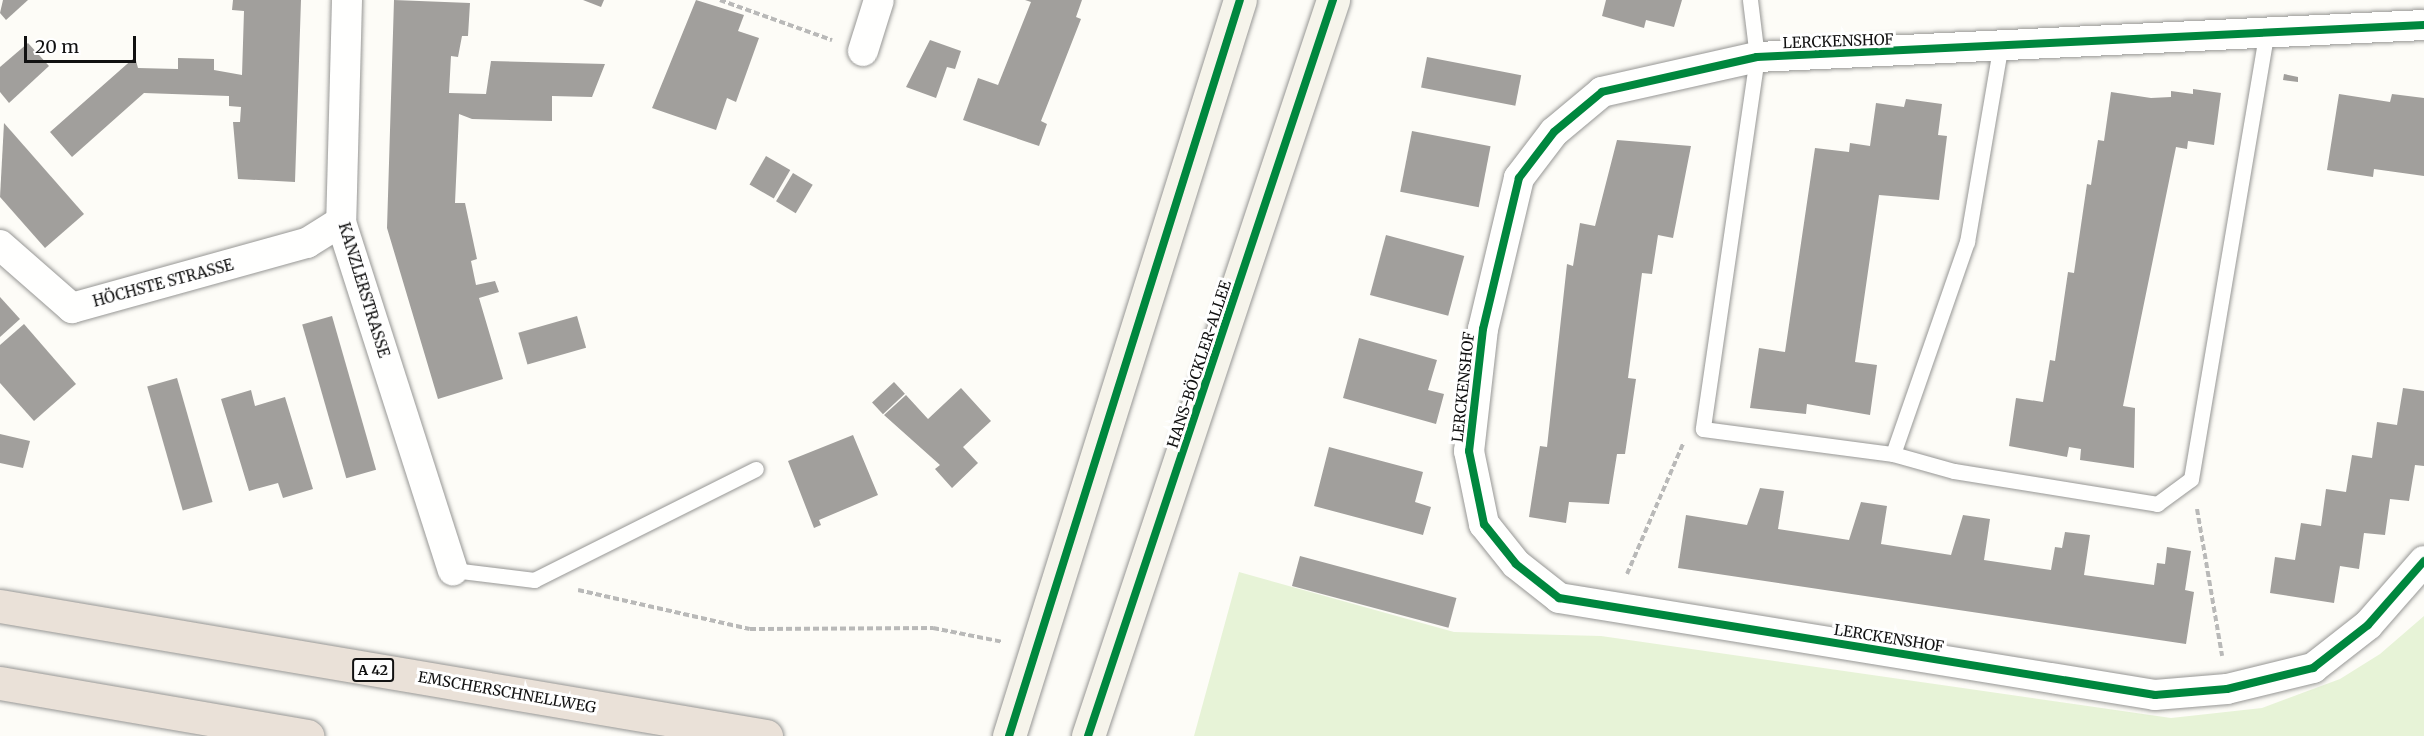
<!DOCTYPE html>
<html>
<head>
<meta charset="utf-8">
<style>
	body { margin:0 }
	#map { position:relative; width:2424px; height:736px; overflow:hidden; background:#fdfcf7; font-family:Merriweather,serif }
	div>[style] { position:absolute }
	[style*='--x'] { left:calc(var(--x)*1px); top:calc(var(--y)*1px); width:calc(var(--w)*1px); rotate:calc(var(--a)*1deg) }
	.green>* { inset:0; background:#e7f3d7 }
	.building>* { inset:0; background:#a19f9c; transform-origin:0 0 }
	.path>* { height:4px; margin-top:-2px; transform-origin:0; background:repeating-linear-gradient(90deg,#b9b9b8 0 6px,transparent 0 9px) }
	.roads { filter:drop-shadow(0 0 2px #979795) drop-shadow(0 0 2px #979795) }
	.lane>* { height:15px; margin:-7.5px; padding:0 7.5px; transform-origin:7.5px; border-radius:7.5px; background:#fffffe }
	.street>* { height:30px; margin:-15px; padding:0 15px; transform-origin:15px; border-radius:15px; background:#fffffe }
	.secondary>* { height:33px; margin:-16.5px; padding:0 16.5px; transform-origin:16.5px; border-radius:16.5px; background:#f6f4eb }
	.highway>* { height:33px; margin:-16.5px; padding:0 16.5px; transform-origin:16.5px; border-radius:16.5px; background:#eae1d8 }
	.cycleway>* { height:8px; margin:-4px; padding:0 4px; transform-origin:4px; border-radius:4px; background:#00873e }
	span { translate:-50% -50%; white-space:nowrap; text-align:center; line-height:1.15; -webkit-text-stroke:6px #fff; paint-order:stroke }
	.shield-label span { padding:2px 4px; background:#fff; border:2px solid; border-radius:4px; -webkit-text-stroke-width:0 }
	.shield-label { font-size:14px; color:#111; font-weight:700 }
	.street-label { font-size:15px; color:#111 }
	.scale { position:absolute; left:24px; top:36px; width:112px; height:27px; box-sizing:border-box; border:3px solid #111; border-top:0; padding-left:8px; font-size:18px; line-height:21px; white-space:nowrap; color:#111; -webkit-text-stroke:4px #fff; paint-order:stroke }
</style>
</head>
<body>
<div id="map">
	<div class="green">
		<i style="clip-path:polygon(1239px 572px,1454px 632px,1601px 636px,2171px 718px,2262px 708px,2340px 679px,2380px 654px,2424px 616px,2424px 736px,1194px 736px)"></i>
	</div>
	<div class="building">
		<i style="clip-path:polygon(28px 0,6px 20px,0 13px,3px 0)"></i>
		<i style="clip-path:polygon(233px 0,301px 0,295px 182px,238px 179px,233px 122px,240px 122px,241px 107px,229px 106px,229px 96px,144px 93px,72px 157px,50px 132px,135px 57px,138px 68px,178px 69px,178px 58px,214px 59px,214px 70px,242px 75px,244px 11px,232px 10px)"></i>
		<i style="clip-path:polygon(394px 0,470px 3px,468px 36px,462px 36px,458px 57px,451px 56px,449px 93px,486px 94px,491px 61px,605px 64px,592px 97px,552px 96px,552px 121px,472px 119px,459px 114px,455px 203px,465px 203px,477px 259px,471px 261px,476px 285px,495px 281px,499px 292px,479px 298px,503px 379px,438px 399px,387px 228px)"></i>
		<i style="clip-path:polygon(583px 0,604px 0,601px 7px)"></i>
		<i style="clip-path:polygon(696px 0,744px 15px,738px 31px,759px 38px,736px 102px,727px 98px,716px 130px,652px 108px)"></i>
		<i style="clip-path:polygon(1025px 0,1082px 0,1076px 17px,1081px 19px,1041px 121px,1047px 124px,1039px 146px,963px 120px,978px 78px,998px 85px,1031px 2px)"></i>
		<i style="clip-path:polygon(1606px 0,1682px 0,1674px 27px,1646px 20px,1644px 28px,1602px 16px)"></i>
		<i style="clip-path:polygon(930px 40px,961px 51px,955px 69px,947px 67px,936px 98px,906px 87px)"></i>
		<i style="clip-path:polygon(28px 43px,49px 66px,9px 103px,0 92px,0 67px)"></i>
		<i style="left:1427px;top:57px;width:96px;height:31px;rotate:11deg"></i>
		<i style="clip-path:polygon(2284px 74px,2298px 77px,2298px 82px,2283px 80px)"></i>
		<i style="clip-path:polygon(2193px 89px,2221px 93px,2214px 145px,2188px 141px,2187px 149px,2176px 147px,2123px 406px,2135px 408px,2134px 468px,2080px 460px,2081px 449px,2069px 447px,2067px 457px,2009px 446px,2016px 398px,2043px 402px,2050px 360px,2055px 361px,2068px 272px,2074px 273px,2087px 184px,2091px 185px,2098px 140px,2104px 141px,2111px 92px,2151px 98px,2171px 97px,2171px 91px,2193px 94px)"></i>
		<i style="clip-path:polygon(2339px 94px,2390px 102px,2392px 94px,2424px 98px,2424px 176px,2374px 169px,2373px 177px,2327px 170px)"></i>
		<i style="clip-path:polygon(1906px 99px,1942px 104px,1938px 135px,1947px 136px,1939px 200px,1879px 195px,1855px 362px,1877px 365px,1870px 415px,1807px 404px,1806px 414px,1750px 408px,1759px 348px,1785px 352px,1815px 148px,1849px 152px,1850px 143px,1870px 146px,1876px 103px,1904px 107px)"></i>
		<i style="clip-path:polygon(4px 123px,84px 214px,45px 248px,0 197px)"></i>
		<i style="left:1412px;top:131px;width:80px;height:62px;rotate:11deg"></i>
		<i style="clip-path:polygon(1617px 140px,1691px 146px,1673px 238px,1658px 235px,1652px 274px,1642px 273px,1628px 378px,1636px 379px,1625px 454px,1617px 454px,1609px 504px,1569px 502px,1566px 523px,1529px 517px,1540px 446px,1547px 447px,1567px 264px,1573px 266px,1580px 223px,1595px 226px)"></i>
		<i style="left:766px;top:156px;width:28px;height:33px;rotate:30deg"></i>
		<i style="left:793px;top:173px;width:23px;height:33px;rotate:31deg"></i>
		<i style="left:1386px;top:235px;width:81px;height:62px;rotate:15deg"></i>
		<i style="clip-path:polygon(0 297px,20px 319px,0 337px)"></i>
		<i style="left:332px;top:316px;width:160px;height:31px;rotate:74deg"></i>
		<i style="left:577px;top:316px;width:33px;height:61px;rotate:74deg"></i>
		<i style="clip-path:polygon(24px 324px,76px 384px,34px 421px,0 383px,0 345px)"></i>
		<i style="clip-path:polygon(1359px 338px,1437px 360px,1428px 390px,1444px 394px,1436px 424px,1343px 398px)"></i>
		<i style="left:177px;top:378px;width:129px;height:31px;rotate:74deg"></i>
		<i style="left:894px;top:382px;width:16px;height:30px;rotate:47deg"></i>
		<i style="clip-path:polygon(961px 388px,991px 421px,963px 447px,978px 463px,952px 488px,935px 469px,940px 465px,884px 415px,906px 395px,928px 419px)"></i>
		<i style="clip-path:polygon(2403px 388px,2424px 391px,2424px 466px,2415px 465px,2409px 501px,2390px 499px,2385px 535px,2364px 533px,2359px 569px,2340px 566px,2334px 603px,2270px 593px,2275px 557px,2295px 560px,2301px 523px,2321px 526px,2326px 489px,2346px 492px,2352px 455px,2372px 458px,2377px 422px,2397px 425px)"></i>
		<i style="clip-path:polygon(251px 390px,255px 406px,285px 397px,313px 489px,283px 498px,278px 483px,249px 491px,221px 399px)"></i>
		<i style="clip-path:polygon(0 434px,30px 441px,23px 468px,0 463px)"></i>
		<i style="clip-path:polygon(853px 435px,878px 495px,819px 520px,821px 525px,814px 528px,788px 461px)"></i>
		<i style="clip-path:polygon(1329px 447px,1423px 472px,1415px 502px,1431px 507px,1423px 535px,1314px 506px)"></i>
		<i style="clip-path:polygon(1760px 488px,1784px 491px,1778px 529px,1849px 540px,1861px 502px,1887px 506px,1881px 544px,1951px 555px,1963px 515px,1990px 519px,1984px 560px,2051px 570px,2055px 547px,2062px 548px,2065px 532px,2090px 535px,2084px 575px,2154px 585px,2157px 563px,2165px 564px,2167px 547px,2191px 551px,2185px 590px,2194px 592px,2186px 644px,1678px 568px,1686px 515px,1747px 525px)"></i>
		<i style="left:1300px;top:556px;width:162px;height:31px;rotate:15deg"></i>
	</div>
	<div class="path">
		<i style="--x:720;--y:0;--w:119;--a:19.7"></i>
		<i style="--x:2197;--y:509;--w:149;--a:80.3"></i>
		<i style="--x:1627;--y:574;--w:142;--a:-66.7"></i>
		<i style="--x:578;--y:590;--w:176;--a:12.8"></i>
		<i style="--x:750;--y:629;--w:183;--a:-0.3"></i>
		<i style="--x:933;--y:628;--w:71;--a:11.3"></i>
	</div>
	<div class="roads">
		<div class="lane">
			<i style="--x:1750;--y:0;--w:57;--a:83"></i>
			<i style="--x:1757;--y:57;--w:376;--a:98.3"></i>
			<i style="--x:1703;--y:429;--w:192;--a:7.5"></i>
			<i style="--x:1893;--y:454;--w:63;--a:15.6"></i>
			<i style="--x:1954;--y:471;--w:206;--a:9.2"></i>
			<i style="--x:2157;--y:504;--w:42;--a:-36.3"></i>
			<i style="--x:2191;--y:479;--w:454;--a:-80.4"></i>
			<i style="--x:1893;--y:454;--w:225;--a:-70.8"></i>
			<i style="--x:1967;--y:242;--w:196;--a:-80.3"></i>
			<i style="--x:453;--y:570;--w:82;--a:7"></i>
			<i style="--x:534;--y:580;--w:248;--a:-26.6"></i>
		</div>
		<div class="street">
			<i style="--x:347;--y:0;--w:222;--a:91.5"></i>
			<i style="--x:341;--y:222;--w:366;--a:72.2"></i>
			<i style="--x:2424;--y:25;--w:668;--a:177.25"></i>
			<i style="--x:1757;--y:57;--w:159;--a:167.3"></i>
			<i style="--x:1602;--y:92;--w:62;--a:140.2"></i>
			<i style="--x:1554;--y:132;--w:58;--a:127.3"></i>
			<i style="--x:1519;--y:178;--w:155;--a:103.4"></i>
			<i style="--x:1483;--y:329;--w:123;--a:96.5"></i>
			<i style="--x:1469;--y:451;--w:75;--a:78.4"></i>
			<i style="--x:1484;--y:524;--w:51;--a:51.3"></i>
			<i style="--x:1516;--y:564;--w:55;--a:38.3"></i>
			<i style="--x:1559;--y:598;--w:604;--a:9.24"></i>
			<i style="--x:2155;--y:695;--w:72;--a:-4.8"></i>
			<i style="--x:2227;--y:689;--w:89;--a:-13.7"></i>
			<i style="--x:2313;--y:668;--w:70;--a:-38"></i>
			<i style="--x:2368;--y:625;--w:85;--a:-48.8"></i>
			<i style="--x:863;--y:51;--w:53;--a:-72.6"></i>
			<i style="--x:0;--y:245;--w:96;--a:41.2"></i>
			<i style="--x:72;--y:308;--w:244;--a:-15.5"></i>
			<i style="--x:307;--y:243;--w:40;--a:-32"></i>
		</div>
		<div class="secondary">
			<i style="--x:1009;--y:736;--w:771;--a:-72.58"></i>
			<i style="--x:1088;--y:736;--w:776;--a:-71.59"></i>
		</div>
		<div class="highway">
			<i style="--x:0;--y:606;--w:777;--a:9.63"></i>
			<i style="--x:0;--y:683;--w:312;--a:9.8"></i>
		</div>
	</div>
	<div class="cycleway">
		<i style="--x:2424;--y:25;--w:668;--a:177.25"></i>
		<i style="--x:1757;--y:57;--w:159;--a:167.3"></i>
		<i style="--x:1602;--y:92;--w:62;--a:140.2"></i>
		<i style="--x:1554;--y:132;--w:58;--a:127.3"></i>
		<i style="--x:1519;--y:178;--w:155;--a:103.4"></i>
		<i style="--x:1483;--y:329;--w:123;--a:96.5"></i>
		<i style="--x:1469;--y:451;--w:75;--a:78.4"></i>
		<i style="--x:1484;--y:524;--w:51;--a:51.3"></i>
		<i style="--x:1516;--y:564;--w:55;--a:38.3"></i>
		<i style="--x:1559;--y:598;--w:604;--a:9.24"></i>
		<i style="--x:2155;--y:695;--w:72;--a:-4.8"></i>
		<i style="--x:2227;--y:689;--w:89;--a:-13.7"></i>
		<i style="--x:2313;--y:668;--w:70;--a:-38"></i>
		<i style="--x:2368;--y:625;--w:85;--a:-48.8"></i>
		<i style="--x:1009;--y:736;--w:771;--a:-72.58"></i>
		<i style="--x:1088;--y:736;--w:776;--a:-71.59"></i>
	</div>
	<div class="shield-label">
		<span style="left:373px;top:670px">A 42</span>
	</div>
	<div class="street-label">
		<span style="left:1838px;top:41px;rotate:-2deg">LERCKENSHOF</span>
		<span style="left:163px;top:283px;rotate:-15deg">HÖCHSTE STRASSE</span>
		<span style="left:364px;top:290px;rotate:73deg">KANZLERSTRASSE</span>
		<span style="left:1199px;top:364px;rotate:-72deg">HANS-BÖCKLER-ALLEE</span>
		<span style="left:1463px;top:387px;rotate:-84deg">LERCKENSHOF</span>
		<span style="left:1889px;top:638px;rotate:9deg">LERCKENSHOF</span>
		<span style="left:507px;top:692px;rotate:10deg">EMSCHERSCHNELLWEG</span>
	</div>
	<div class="scale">20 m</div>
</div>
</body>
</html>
